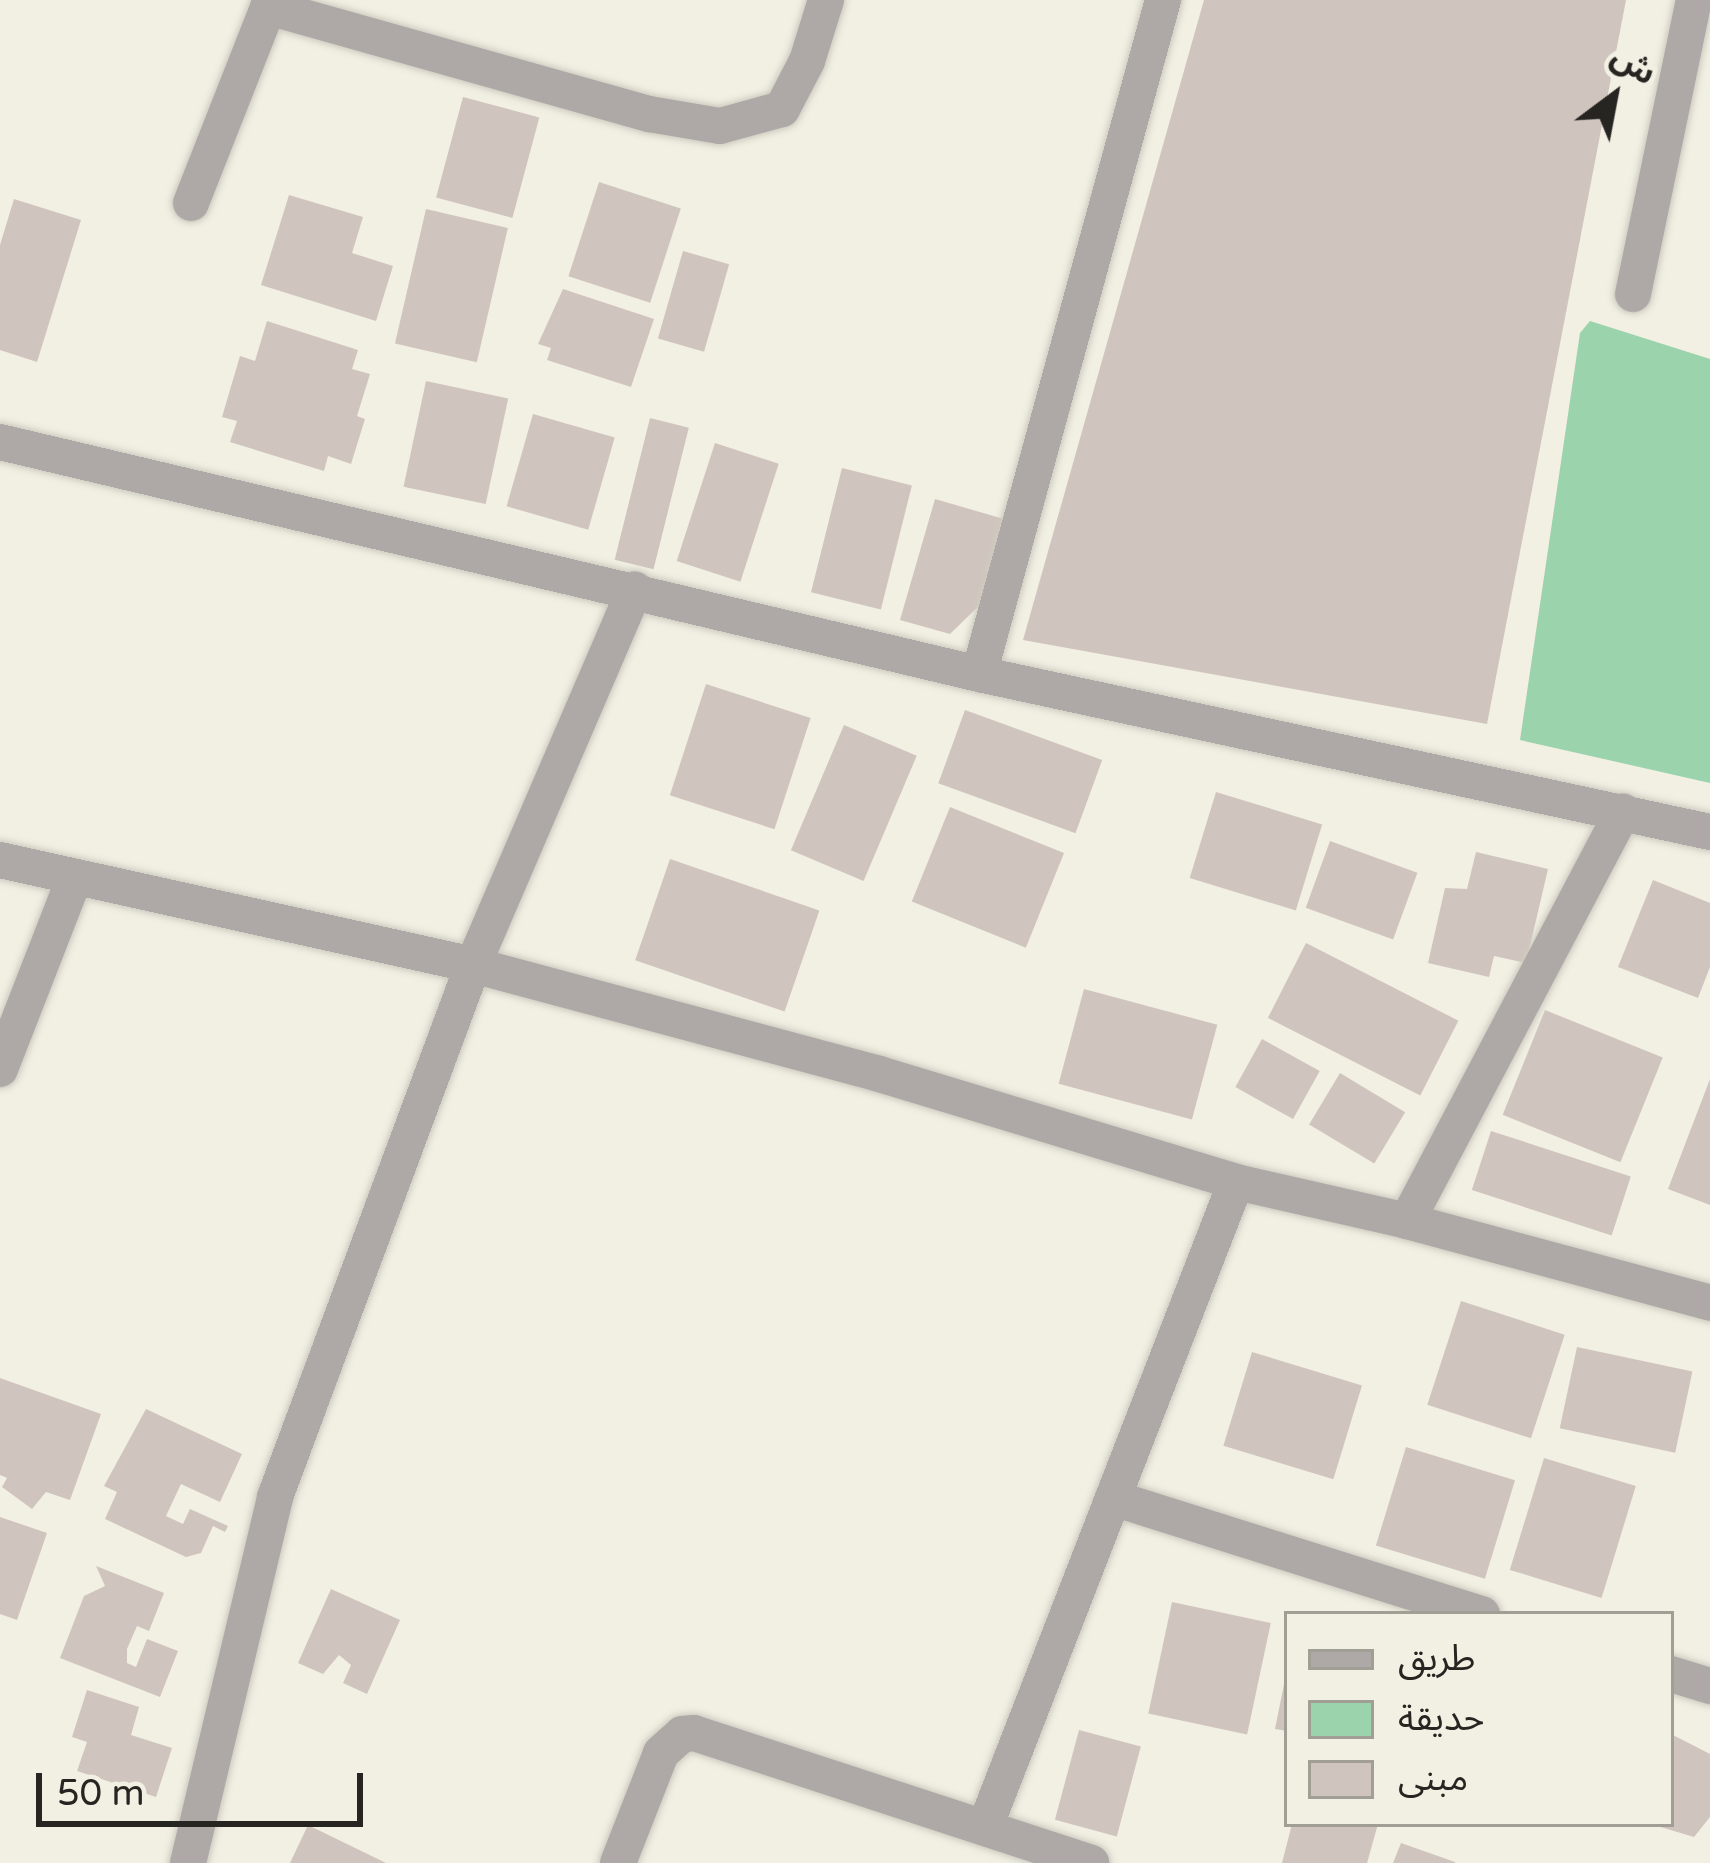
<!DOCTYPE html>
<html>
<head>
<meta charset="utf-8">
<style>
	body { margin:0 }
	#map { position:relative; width:1710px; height:1863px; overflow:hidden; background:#f2efe3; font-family:"Varela Round","Noto Sans Arabic",sans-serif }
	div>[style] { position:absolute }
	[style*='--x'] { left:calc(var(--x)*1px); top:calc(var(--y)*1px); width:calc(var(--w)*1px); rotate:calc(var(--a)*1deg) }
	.green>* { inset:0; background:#9ad3ac }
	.building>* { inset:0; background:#d0c5be; transform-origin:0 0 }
	.roads { filter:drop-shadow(0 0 3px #cdcbc0) drop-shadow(0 0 3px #cdcbc0) }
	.minor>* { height:36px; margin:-18px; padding:0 18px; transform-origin:18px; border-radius:18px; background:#aea8a6 }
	span { translate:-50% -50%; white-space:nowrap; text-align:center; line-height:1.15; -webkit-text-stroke:10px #f2efe3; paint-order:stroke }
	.legend { position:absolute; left:1284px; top:1611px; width:390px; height:216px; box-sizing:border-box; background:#f2efe3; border:3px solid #a19e95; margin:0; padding:15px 21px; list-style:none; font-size:36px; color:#272521 }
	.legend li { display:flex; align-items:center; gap:24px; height:60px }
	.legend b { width:60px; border:3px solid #a19e95 }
	.north { position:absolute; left:1554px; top:36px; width:120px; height:120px; -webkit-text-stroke:9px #f2efe3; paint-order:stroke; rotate:32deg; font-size:33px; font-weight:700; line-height:48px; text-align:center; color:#272521 }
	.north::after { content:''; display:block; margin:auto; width:42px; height:54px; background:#272521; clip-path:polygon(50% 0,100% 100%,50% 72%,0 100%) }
	.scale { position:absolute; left:36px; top:1773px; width:327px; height:54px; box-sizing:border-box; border:6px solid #272521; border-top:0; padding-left:15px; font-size:36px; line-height:42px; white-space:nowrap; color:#272521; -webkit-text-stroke:9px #f2efe3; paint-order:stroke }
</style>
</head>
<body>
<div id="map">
	<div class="green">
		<i style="clip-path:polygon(1590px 321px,1710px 359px,1710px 783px,1520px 740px,1580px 333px)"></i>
	</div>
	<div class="building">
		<i style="clip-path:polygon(1204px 0,1626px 0,1487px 724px,1023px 640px)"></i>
		<i style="left:463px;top:97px;width:79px;height:104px;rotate:15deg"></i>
		<i style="left:599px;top:182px;width:86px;height:99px;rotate:18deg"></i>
		<i style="clip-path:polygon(289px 195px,363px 217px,352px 253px,393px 266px,376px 321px,261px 285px)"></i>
		<i style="clip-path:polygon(14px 199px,81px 220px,37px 362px,0 350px,0 245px)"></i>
		<i style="left:426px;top:209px;width:84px;height:138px;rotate:13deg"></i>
		<i style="left:683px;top:251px;width:48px;height:91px;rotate:16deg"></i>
		<i style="clip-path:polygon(563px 289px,654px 319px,631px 387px,547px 360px,551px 348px,538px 344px)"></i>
		<i style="clip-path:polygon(267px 321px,358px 350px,352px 369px,370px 374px,357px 416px,365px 419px,351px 464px,328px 456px,324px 471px,230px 442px,237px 421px,222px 417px,240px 356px,255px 361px)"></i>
		<i style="left:426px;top:381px;width:84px;height:108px;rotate:12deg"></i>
		<i style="left:533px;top:414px;width:85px;height:96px;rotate:16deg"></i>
		<i style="left:650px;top:418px;width:40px;height:146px;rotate:14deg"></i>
		<i style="left:715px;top:443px;width:67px;height:124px;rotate:18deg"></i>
		<i style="left:842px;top:468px;width:72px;height:128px;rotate:14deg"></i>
		<i style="clip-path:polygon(935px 499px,1004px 519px,986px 599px,950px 634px,900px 620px)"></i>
		<i style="left:706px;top:684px;width:110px;height:117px;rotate:18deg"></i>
		<i style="left:965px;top:710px;width:146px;height:78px;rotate:20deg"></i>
		<i style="left:844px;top:725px;width:79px;height:136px;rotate:23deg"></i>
		<i style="left:1216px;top:792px;width:111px;height:90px;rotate:17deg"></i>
		<i style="left:950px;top:807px;width:123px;height:102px;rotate:22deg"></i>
		<i style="left:1330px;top:841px;width:93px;height:71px;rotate:20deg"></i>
		<i style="clip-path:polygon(1476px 852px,1548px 869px,1526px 963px,1494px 956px,1489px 977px,1428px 963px,1445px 888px,1467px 889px)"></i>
		<i style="left:670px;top:859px;width:158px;height:107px;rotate:19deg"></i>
		<i style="clip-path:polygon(1653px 880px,1710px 903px,1710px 967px,1698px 998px,1618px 967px)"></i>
		<i style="left:1306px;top:943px;width:171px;height:84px;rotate:27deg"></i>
		<i style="left:1084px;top:989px;width:138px;height:98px;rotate:15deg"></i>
		<i style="left:1545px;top:1010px;width:127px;height:113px;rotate:22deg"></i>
		<i style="left:1262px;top:1039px;width:66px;height:55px;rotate:29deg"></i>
		<i style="left:1340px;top:1073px;width:76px;height:60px;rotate:31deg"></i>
		<i style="clip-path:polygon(1710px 1079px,1710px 1205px,1668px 1189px)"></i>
		<i style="left:1491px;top:1131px;width:147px;height:62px;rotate:18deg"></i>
		<i style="left:1461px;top:1301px;width:109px;height:109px;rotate:18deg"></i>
		<i style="left:1577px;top:1347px;width:118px;height:83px;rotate:12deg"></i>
		<i style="left:1252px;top:1352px;width:115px;height:98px;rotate:17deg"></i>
		<i style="clip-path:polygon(0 1378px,101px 1414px,70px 1500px,46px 1492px,32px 1509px,2px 1487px,7px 1478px,0 1475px)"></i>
		<i style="clip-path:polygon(146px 1409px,242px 1454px,220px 1502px,181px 1484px,166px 1516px,183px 1524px,190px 1509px,228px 1526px,225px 1532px,213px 1526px,201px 1553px,186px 1557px,105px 1519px,117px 1492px,104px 1486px)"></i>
		<i style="left:1406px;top:1447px;width:114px;height:103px;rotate:17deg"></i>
		<i style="left:1544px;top:1458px;width:96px;height:117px;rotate:17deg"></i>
		<i style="clip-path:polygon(0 1517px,47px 1533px,17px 1620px,0 1614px)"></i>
		<i style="clip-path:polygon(96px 1566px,164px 1593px,149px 1631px,137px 1626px,127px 1649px,127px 1663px,136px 1667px,147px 1639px,178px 1651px,160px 1697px,60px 1658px,84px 1596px,105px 1586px)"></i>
		<i style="clip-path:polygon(331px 1589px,400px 1620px,367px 1694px,343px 1683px,351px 1665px,339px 1655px,323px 1674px,298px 1663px)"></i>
		<i style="left:1172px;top:1602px;width:101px;height:114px;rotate:12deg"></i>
		<i style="clip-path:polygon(1285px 1679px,1287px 1679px,1287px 1731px,1275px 1729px)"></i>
		<i style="clip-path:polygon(87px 1690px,139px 1707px,131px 1735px,172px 1748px,156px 1797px,77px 1771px,87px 1742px,72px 1737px)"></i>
		<i style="left:1079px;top:1730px;width:64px;height:93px;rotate:15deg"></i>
		<i style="clip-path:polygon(1671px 1734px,1710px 1754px,1710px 1817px,1694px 1837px,1654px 1825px,1671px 1824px)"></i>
		<i style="clip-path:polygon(1292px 1824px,1378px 1824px,1367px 1863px,1282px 1863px)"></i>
		<i style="clip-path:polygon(308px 1825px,386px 1863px,290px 1863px)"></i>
		<i style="clip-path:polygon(1401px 1843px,1455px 1862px,1455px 1863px,1393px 1863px)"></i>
	</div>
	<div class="roads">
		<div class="minor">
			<i style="--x:268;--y:7;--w:396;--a:15.7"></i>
			<i style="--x:649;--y:114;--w:72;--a:9.6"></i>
			<i style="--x:720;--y:126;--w:64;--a:-15.3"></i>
			<i style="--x:782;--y:109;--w:54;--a:-62.5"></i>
			<i style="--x:807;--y:61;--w:64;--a:-72.7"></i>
			<i style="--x:191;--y:203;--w:218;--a:-68.5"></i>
			<i style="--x:1633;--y:294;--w:300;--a:-78.3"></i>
			<i style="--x:0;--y:442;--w:1006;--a:13.33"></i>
			<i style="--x:979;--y:674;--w:748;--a:12.2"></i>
			<i style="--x:979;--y:674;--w:699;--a:-74.73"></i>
			<i style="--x:0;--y:860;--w:485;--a:12.5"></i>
			<i style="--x:473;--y:965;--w:420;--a:15"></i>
			<i style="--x:879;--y:1074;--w:373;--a:16.8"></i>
			<i style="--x:1236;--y:1182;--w:175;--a:12.8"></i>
			<i style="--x:1407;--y:1221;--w:314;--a:15.1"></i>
			<i style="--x:0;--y:1069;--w:206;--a:-68.7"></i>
			<i style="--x:1407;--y:1221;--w:463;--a:-62.2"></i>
			<i style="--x:1113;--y:1498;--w:387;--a:17.5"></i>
			<i style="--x:1671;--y:1674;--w:41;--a:17.1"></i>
			<i style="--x:985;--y:1827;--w:692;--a:-68.74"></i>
			<i style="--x:188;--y:1863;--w:376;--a:-76.6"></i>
			<i style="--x:275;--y:1497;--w:568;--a:-69.59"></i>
			<i style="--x:473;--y:965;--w:409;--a:-66.7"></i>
			<i style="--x:618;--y:1863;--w:118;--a:-68.6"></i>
			<i style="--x:661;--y:1753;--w:28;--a:-42"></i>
			<i style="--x:682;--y:1734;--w:12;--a:-5"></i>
			<i style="--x:694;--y:1733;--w:418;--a:18.1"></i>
		</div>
	</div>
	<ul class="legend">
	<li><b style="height:15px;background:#aea8a6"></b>طريق</li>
	<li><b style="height:33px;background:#9ad3ac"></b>حديقة</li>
	<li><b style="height:33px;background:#d0c5be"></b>مبنى</li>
	</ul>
	<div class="north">ش</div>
	<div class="scale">50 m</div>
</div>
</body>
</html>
